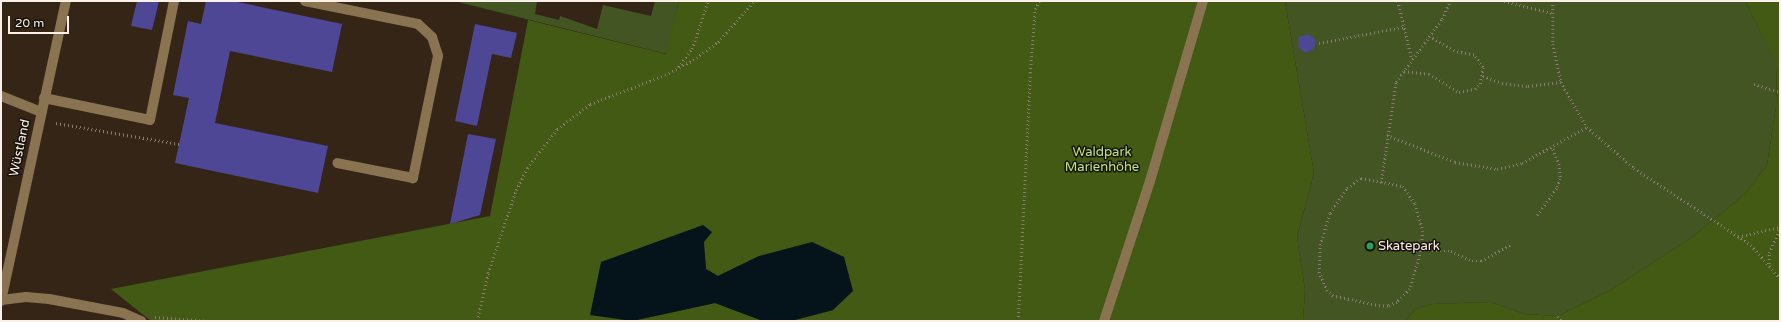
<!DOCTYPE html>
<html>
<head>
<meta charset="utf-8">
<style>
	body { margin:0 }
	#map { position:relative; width:1781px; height:322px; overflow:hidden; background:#342517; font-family:"Varela Round",sans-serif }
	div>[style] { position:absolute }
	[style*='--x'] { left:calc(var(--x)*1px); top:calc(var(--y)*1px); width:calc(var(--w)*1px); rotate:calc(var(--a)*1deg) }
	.green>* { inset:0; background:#425523 }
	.forest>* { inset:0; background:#425a13 }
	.water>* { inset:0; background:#05141a }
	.building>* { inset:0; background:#4e4796 }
	.path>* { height:2.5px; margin-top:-1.25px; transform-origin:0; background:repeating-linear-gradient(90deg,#897c70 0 1px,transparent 0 4px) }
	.minor>* { height:10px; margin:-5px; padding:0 5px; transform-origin:5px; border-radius:5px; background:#897351 }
	.dots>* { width:11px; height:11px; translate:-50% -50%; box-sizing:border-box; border:2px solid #16100a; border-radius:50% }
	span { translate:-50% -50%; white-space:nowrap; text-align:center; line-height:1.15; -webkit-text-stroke:3px #16100a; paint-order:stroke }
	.street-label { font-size:13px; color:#fbf1e8 }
	.park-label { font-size:13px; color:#bdea75 }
	.poi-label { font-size:13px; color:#fbf1e8 }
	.left { translate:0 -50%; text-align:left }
	.frame { position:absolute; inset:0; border:2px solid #fbf1e8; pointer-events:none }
	.scale { position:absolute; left:8px; top:16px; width:61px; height:18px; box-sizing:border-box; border:2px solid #fbf1e8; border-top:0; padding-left:5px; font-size:12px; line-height:14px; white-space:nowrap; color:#fbf1e8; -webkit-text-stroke:3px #16100a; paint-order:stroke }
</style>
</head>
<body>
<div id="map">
	<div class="green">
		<i style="clip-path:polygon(454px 1px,537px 1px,535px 14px,559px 20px,560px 16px,563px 17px,597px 29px,603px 5px,651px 16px,655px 1px,679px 1px,667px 54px)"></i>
		<i style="clip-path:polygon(1285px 1px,1745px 1px,1777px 64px,1776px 107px,1767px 165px,1746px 193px,1691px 238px,1611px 290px,1558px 316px,1524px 314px,1491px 302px,1432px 304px,1415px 309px,1406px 321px,1303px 321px,1305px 290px,1297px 237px,1314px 173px)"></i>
	</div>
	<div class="forest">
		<i style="clip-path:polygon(679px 1px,1285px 1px,1314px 173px,1297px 237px,1305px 290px,1303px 321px,791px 321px,833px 310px,759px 256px,718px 276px,706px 269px,703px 242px,632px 321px,715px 303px,763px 321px,151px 321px,111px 289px,490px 216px,528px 20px,666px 54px)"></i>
		<i style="clip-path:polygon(1745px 1px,1780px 1px,1780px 321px,1406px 321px,1415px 309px,1432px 304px,1491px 302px,1524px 314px,1558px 316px,1611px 290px,1691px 238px,1746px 193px,1767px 165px,1776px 107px,1777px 65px)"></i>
	</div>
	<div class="water">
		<i style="clip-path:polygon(703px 225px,712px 232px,704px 242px,706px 269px,718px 276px,759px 256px,812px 242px,844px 257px,853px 291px,833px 310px,791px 321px,763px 321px,715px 303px,632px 321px,590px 315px,601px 262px)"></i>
	</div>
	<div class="building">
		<i style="clip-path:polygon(137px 1px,159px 1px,152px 30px,131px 26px)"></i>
		<i style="clip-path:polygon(206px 1px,233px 1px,342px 24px,332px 72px,230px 51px,215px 123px,328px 146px,318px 193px,175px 163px,189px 98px,173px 95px,188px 21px,201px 24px)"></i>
		<i style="clip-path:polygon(475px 24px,517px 33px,511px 58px,492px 54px,477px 126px,455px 121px)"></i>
		<i style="clip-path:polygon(1308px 34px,1316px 40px,1314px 49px,1305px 53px,1298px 47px,1299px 37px)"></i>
		<i style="clip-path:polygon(468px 134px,496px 139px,480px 215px,450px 224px)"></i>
	</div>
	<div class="path">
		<i style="--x:1398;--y:1;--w:60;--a:76.4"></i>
		<i style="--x:1504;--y:1;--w:49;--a:14"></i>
		<i style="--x:1553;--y:1;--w:43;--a:90"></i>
		<i style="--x:1553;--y:44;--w:39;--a:78"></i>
		<i style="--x:1561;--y:82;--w:52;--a:60"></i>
		<i style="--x:1587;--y:127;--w:62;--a:41.1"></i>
		<i style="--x:1634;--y:168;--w:140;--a:33.3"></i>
		<i style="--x:1751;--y:245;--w:44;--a:48.7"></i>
		<i style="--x:1319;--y:43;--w:86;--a:-10.8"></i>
		<i style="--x:678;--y:67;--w:23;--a:-52"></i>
		<i style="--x:692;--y:49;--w:51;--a:-71.6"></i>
		<i style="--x:1404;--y:71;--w:25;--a:7"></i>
		<i style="--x:1429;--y:74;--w:35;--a:31"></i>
		<i style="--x:1459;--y:92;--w:16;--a:-11"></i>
		<i style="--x:1475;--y:89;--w:7;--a:-45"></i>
		<i style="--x:1480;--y:84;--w:17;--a:-80"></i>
		<i style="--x:1483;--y:67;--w:15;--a:-127"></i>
		<i style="--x:1474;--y:55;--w:20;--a:-169"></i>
		<i style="--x:1454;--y:51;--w:28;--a:-150"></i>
		<i style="--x:1483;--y:76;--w:20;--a:20"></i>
		<i style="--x:1502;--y:83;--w:26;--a:7"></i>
		<i style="--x:1528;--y:86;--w:33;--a:-7"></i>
		<i style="--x:1754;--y:84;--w:27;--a:17"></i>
		<i style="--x:56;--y:123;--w:125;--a:9.7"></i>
		<i style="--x:1387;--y:135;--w:73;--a:21.7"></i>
		<i style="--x:1455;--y:162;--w:43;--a:9.5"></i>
		<i style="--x:1497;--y:169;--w:26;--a:-13"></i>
		<i style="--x:1522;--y:163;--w:74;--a:-29"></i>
		<i style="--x:1361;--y:178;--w:43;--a:10.8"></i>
		<i style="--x:1403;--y:186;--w:22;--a:56"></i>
		<i style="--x:1415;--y:204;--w:28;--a:73"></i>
		<i style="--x:1423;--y:231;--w:20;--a:96"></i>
		<i style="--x:1421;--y:251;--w:40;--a:106"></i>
		<i style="--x:1410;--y:289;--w:18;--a:135"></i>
		<i style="--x:1397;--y:302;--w:10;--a:156"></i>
		<i style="--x:1388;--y:306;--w:8;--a:180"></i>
		<i style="--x:1380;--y:306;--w:48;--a:-168"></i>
		<i style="--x:1333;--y:296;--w:8;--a:-140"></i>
		<i style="--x:1327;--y:291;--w:20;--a:-114"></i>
		<i style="--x:1319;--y:273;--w:28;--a:-88"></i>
		<i style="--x:1320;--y:245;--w:34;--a:-73"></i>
		<i style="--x:1330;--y:213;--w:30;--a:-56"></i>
		<i style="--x:1347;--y:188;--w:17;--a:-36"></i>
		<i style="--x:1381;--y:183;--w:102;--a:-81.6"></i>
		<i style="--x:1396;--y:82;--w:78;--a:-53.9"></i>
		<i style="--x:1442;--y:19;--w:20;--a:-66"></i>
		<i style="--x:1537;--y:215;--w:34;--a:-54"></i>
		<i style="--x:1557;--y:187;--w:10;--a:-73"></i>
		<i style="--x:1560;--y:177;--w:12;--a:-95"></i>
		<i style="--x:1559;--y:165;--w:18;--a:-112"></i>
		<i style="--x:1738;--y:237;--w:43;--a:-13.4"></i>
		<i style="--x:1416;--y:251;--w:35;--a:0"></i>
		<i style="--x:1451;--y:251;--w:23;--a:25"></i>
		<i style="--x:1472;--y:261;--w:9;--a:0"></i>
		<i style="--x:1481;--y:261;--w:35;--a:-29"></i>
		<i style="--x:1769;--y:264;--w:11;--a:-90"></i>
		<i style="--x:1769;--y:253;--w:27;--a:-66"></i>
		<i style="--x:1558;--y:316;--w:6;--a:51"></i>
		<i style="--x:155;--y:317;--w:54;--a:4.2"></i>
		<i style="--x:477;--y:321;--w:49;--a:-77.1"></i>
		<i style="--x:488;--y:273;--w:88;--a:-71.4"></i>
		<i style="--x:516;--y:190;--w:25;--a:-63"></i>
		<i style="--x:527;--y:168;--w:49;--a:-52.4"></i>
		<i style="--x:557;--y:129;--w:41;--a:-37.1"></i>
		<i style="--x:590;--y:104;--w:80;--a:-21.1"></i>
		<i style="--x:665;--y:75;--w:32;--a:-28"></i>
		<i style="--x:693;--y:60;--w:31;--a:-36"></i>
		<i style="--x:718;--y:42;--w:55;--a:-48.7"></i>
		<i style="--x:1018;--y:321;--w:248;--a:-87.2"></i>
		<i style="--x:1030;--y:73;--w:64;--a:-85.5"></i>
		<i style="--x:1035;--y:9;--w:9;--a:-63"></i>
	</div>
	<div class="minor">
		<i style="--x:305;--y:1;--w:115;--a:11.5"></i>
		<i style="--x:418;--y:24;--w:19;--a:43"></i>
		<i style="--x:432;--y:37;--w:20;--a:72"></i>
		<i style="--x:438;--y:56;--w:125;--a:101.6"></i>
		<i style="--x:413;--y:178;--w:77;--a:-168.8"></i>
		<i style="--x:1;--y:96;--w:43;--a:21.8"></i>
		<i style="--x:44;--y:98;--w:108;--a:11.7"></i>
		<i style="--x:150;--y:120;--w:121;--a:-78.6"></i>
		<i style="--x:1;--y:300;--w:25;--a:-7"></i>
		<i style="--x:26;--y:297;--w:23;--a:5"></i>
		<i style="--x:49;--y:299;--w:75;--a:10.7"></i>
		<i style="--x:123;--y:313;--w:20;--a:24"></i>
		<i style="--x:1;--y:301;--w:307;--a:-77.8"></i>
		<i style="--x:1104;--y:321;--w:147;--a:-71.8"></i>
		<i style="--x:1150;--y:181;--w:188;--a:-73.6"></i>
	</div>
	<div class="dots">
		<i style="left:1370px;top:246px;background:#2e9e5b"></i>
	</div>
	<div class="street-label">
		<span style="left:20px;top:148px;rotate:-78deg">Wüstland</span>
	</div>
	<div class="park-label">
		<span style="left:1102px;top:160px">Waldpark<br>Marienhöhe</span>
	</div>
	<div class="poi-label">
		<span class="left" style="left:1378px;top:246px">Skatepark</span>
	</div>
	<div class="frame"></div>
	<div class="scale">20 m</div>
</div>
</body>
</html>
